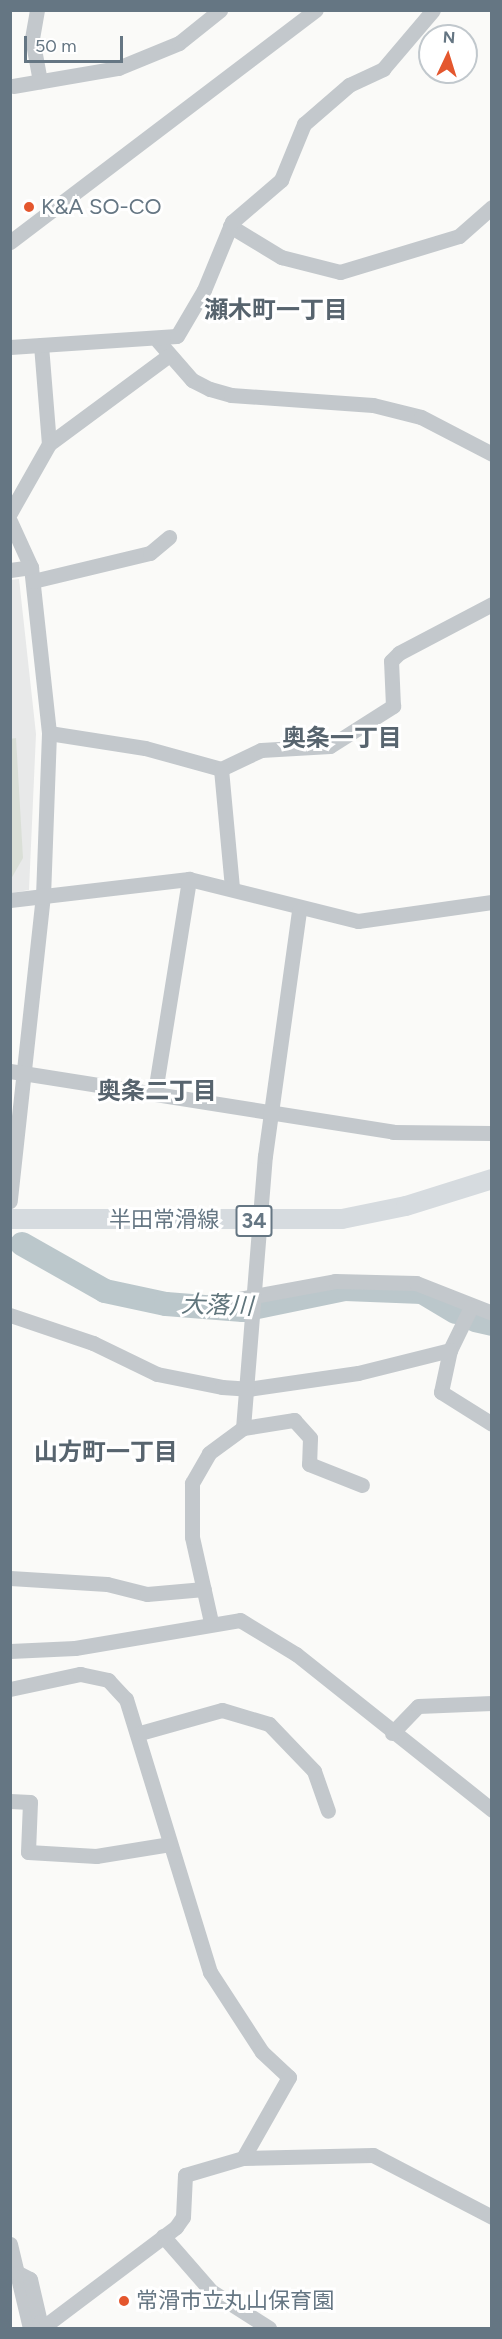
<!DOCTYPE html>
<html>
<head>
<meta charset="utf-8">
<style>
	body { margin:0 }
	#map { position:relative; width:502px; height:2339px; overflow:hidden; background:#fafaf8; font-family:Figtree,"Noto Sans JP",sans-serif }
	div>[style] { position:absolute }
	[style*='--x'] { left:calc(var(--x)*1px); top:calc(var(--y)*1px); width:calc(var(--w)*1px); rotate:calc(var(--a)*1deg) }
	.built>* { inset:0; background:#e8e9e9 }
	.green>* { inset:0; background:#dadfd7 }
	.river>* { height:24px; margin:-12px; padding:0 12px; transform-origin:12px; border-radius:12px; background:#bbc7cb }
	.minor>* { height:15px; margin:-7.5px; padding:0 7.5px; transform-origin:7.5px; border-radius:7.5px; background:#c3c8cc }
	.major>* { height:20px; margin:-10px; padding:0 10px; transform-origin:10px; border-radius:10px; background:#d6dbdf }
	.dots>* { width:16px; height:16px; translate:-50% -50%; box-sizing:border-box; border:3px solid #fff; border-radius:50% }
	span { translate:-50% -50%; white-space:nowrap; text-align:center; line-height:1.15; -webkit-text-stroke:6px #fff; paint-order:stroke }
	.shield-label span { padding:2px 4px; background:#fff; border:2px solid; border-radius:4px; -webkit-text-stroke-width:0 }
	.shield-label { font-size:21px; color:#657683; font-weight:700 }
	.poi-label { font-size:22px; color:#657683 }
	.left { translate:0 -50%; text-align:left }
	.street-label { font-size:22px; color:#657683 }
	.neighbourhood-label { font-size:24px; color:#57646e; font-weight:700 }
	.water-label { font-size:24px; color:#60757c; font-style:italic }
	.frame { position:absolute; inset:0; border:12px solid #657683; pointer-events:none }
	.north { position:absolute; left:418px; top:24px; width:60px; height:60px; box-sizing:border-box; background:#fff; border:2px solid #c1c8cd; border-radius:50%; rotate:4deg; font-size:16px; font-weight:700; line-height:24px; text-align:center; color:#657683 }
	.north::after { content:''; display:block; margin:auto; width:21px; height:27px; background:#e4572e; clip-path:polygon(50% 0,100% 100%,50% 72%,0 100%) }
	.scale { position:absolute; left:24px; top:36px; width:99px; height:27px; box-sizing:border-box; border:3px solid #657683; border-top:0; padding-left:8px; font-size:18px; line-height:21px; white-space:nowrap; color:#657683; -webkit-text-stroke:4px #fff; paint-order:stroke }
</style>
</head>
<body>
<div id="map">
	<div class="built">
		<i style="clip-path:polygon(19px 579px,36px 734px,29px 890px,11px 893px,10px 580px)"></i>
	</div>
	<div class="green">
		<i style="clip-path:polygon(16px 738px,23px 858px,11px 879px,10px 739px)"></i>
	</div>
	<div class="river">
		<i style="--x:22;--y:1244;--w:95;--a:29.5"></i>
		<i style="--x:105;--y:1291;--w:62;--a:12"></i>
		<i style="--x:166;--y:1304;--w:77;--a:4.5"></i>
		<i style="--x:243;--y:1310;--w:104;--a:-11.6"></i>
		<i style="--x:345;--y:1289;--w:77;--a:2.2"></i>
		<i style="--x:422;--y:1292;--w:39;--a:31"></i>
		<i style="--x:475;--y:1320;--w:17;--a:13"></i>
	</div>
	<div class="minor">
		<i style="--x:37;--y:10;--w:28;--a:100"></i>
		<i style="--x:32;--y:38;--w:44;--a:79.5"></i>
		<i style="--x:13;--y:86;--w:107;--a:-9.7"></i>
		<i style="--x:118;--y:68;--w:66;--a:-22.3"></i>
		<i style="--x:179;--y:43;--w:53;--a:-38.8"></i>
		<i style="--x:230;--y:226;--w:60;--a:31.3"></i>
		<i style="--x:281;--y:257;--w:61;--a:14.3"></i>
		<i style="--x:340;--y:272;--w:124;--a:-16.8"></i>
		<i style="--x:459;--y:236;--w:44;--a:-41.3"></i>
		<i style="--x:10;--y:242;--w:384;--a:-37.2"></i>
		<i style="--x:158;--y:341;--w:52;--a:48.9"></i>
		<i style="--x:192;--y:380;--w:20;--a:27"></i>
		<i style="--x:210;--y:389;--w:22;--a:16"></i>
		<i style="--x:231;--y:395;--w:142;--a:4"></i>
		<i style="--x:373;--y:405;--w:49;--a:14"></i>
		<i style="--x:421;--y:417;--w:80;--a:27.5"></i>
		<i style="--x:41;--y:345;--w:99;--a:85.4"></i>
		<i style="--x:10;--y:347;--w:167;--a:-3.8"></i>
		<i style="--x:177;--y:336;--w:53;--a:-59.6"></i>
		<i style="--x:204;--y:290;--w:74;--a:-67.6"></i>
		<i style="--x:232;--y:222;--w:65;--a:-40.6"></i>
		<i style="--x:281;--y:180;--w:61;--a:-67.7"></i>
		<i style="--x:304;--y:124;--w:60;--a:-40.9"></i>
		<i style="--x:349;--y:85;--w:38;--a:-25"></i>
		<i style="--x:383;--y:69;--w:77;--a:-49.7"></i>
		<i style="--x:10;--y:513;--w:79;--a:-60.5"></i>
		<i style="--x:49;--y:444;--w:148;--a:-36.5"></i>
		<i style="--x:10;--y:521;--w:51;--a:65.5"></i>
		<i style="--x:31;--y:567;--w:167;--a:83.8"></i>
		<i style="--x:49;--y:733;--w:162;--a:92.1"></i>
		<i style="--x:43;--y:895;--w:308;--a:96.2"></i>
		<i style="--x:10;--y:570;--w:21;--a:-8"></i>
		<i style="--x:33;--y:581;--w:120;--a:-13.5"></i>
		<i style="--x:150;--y:553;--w:25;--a:-40"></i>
		<i style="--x:49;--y:733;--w:97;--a:8.9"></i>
		<i style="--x:145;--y:748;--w:79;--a:15.4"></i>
		<i style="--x:221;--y:769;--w:44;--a:-25.4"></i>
		<i style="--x:261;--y:750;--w:69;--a:-3.3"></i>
		<i style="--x:330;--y:746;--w:75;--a:-32.4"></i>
		<i style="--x:393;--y:706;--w:45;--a:-92.5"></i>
		<i style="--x:391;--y:661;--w:11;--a:-45"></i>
		<i style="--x:399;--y:653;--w:105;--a:-27.8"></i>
		<i style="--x:221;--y:769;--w:120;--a:84.7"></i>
		<i style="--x:10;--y:900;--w:180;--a:-6.7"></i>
		<i style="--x:189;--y:879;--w:174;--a:14"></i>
		<i style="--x:358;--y:921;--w:135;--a:-8.1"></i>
		<i style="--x:10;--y:1071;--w:388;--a:9"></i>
		<i style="--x:393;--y:1132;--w:99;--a:0.6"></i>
		<i style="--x:155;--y:1092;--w:216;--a:-80.9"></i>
		<i style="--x:222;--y:1302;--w:115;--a:-10.5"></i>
		<i style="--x:335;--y:1281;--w:81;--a:1.4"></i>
		<i style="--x:416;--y:1283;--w:82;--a:21.5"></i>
		<i style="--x:471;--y:1307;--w:48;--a:116"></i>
		<i style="--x:450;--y:1350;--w:43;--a:102.1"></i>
		<i style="--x:441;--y:1392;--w:60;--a:32.1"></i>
		<i style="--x:10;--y:1315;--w:88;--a:18.6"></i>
		<i style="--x:93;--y:1343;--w:71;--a:25.8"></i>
		<i style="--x:157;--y:1374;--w:66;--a:11.3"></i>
		<i style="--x:222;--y:1387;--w:26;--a:4"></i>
		<i style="--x:248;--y:1389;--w:111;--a:-8.3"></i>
		<i style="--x:358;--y:1373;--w:95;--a:-14"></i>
		<i style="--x:243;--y:1428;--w:273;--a:-85.4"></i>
		<i style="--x:265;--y:1156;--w:248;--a:-82.1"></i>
		<i style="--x:10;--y:1578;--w:97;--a:3.5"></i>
		<i style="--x:107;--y:1584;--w:41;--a:14"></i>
		<i style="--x:147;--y:1594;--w:57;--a:-5"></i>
		<i style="--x:211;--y:1622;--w:87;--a:-102.6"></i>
		<i style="--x:192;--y:1537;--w:54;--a:-90"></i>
		<i style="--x:192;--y:1483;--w:34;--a:-60"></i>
		<i style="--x:209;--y:1453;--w:42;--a:-36.3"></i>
		<i style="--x:243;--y:1428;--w:52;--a:-8.9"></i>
		<i style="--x:294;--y:1420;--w:24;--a:48"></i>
		<i style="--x:310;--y:1438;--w:26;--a:92"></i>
		<i style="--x:309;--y:1464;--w:57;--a:21.6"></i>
		<i style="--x:10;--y:1651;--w:65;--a:-2.6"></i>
		<i style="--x:75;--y:1648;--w:167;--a:-9.6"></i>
		<i style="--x:240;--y:1620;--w:66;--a:31.3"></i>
		<i style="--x:296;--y:1654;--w:251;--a:38.5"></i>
		<i style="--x:10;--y:1689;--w:72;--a:-12.1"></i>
		<i style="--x:80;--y:1674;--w:29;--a:12"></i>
		<i style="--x:108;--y:1680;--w:26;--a:47"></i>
		<i style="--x:126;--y:1699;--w:286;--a:72.9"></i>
		<i style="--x:210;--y:1972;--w:95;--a:57"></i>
		<i style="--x:262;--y:2052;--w:37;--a:43"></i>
		<i style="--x:289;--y:2077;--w:93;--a:119.6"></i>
		<i style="--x:140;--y:1733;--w:85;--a:-15.7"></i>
		<i style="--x:222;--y:1710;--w:49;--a:16.6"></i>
		<i style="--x:269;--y:1724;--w:65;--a:46.2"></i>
		<i style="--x:314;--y:1771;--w:42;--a:70.7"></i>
		<i style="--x:392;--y:1733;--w:37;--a:-46"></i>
		<i style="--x:418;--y:1706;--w:74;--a:-2.3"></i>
		<i style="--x:10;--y:1801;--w:20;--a:3"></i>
		<i style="--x:30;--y:1802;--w:50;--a:92.3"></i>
		<i style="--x:28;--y:1852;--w:68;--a:3.4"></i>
		<i style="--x:96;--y:1856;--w:75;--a:-9.2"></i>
		<i style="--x:163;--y:2236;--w:73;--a:48.9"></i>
		<i style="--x:211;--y:2291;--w:69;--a:32.5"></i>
		<i style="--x:10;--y:2244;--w:86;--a:76.6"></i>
		<i style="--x:18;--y:2273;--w:13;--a:27"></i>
		<i style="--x:30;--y:2279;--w:44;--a:76.9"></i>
		<i style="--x:40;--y:2322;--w:7;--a:27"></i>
		<i style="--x:46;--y:2325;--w:163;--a:-37"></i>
		<i style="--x:176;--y:2227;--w:12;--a:-55"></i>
		<i style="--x:183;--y:2217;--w:42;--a:-87.3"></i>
		<i style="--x:185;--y:2175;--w:60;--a:-16.3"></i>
		<i style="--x:243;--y:2158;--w:130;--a:-1.3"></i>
		<i style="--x:373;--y:2155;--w:134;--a:27.5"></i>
	</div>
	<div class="major">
		<i style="--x:10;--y:1219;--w:332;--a:0"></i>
		<i style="--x:342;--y:1219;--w:65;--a:-11.5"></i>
		<i style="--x:406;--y:1206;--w:90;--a:-17.4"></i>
	</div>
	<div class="dots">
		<i style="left:29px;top:207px;background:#e4572e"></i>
		<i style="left:124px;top:2301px;background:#e4572e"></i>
	</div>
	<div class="shield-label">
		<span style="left:254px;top:1221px">34</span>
	</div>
	<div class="poi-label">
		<span class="left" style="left:41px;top:207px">K&amp;A SO-CO</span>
		<span class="left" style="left:136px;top:2301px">常滑市立丸山保育園</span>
	</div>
	<div class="street-label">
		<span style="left:164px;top:1220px">半田常滑線</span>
	</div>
	<div class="neighbourhood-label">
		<span style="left:276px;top:310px">瀬木町一丁目</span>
		<span style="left:342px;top:738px">奥条一丁目</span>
		<span style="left:157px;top:1091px">奥条二丁目</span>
		<span style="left:106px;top:1452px">山方町一丁目</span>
	</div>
	<div class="water-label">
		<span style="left:217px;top:1305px;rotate:2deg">大落川</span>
	</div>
	<div class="frame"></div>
	<div class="north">N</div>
	<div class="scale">50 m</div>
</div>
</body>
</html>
